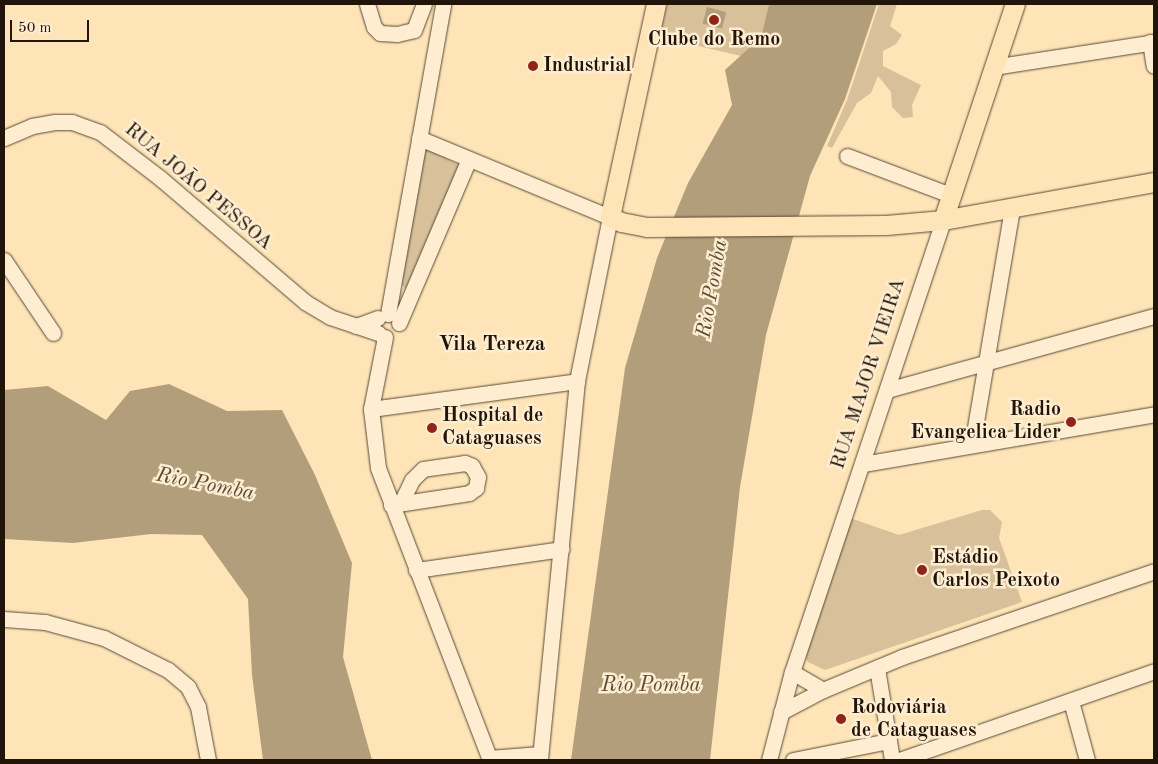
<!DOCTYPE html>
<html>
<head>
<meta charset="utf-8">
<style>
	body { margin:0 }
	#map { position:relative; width:1158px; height:764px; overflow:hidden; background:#fee4b7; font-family:"Old Standard TT",serif }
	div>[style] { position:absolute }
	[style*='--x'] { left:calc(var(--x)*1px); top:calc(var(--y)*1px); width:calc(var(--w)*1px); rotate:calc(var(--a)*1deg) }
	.green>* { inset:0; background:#d8c19a }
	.water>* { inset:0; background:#b39e7c; transform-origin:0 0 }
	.roads { filter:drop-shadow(0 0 1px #584935) drop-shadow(0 0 1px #584935) }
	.minor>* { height:15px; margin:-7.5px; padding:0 7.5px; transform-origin:7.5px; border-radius:7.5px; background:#feedd0 }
	.major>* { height:19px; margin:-9.5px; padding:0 9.5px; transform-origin:9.5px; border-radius:9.5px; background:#fee4b7 }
	.dots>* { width:14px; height:14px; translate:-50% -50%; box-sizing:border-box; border:2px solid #feedd0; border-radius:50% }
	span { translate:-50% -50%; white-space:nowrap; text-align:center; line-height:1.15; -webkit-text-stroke:5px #feedd0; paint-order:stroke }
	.poi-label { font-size:20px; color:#21150a; font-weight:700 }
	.left { translate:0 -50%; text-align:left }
	.right { translate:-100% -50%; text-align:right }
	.street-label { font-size:20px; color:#21150a }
	.water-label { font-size:21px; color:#5b4c38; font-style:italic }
	.neighbourhood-label { font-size:21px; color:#21150a; font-weight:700 }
	.frame { position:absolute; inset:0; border:5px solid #21150a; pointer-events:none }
	.scale { position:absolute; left:10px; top:20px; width:79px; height:22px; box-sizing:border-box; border:2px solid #21150a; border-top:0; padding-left:6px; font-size:15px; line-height:18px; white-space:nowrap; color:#21150a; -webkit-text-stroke:4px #feedd0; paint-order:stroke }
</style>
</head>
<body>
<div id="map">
	<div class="green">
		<i style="clip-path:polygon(667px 4px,769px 4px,761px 37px,741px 56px,660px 37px)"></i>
		<i style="clip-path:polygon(879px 4px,897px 4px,890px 26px,902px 35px,896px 44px,883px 51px,883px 66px,921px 85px,912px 105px,913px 117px,903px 118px,892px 107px,891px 92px,878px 76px,871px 93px,857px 103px,832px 148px,827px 146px,847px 100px)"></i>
		<i style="clip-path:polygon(423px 147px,459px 165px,408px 293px,399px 280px)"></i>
		<i style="clip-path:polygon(982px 510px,990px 510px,1002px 522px,999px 538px,1022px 602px,825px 670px,808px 662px,804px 655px,850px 518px,899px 535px)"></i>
	</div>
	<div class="water">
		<i style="clip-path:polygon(769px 4px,877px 4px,845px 99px,810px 176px,766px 335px,740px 487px,710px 760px,571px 760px,625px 368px,657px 258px,688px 183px,732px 105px,725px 70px,761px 37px)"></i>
		<i style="left:707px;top:7px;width:20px;height:17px;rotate:15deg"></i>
		<i style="clip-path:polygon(169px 384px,227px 411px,282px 410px,315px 475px,352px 563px,343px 657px,372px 760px,263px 760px,252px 675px,248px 599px,202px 535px,151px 534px,73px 543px,4px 539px,4px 390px,48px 386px,106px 420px,130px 391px)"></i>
	</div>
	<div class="roads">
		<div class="minor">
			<i style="--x:367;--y:4;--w:24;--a:73"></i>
			<i style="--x:374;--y:27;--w:8;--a:45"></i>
			<i style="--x:380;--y:33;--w:17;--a:3"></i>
			<i style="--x:397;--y:34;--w:17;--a:-13"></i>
			<i style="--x:414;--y:30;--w:28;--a:-69"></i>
			<i style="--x:1150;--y:42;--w:24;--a:81"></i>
			<i style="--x:993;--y:67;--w:163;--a:-8.8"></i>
			<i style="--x:4;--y:138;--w:30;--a:-23"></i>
			<i style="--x:32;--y:126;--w:23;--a:-10"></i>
			<i style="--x:55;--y:122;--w:17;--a:0"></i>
			<i style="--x:72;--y:122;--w:30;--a:20"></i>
			<i style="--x:100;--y:132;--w:76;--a:37.5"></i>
			<i style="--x:160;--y:178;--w:191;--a:40.5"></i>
			<i style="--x:305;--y:302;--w:29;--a:31"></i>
			<i style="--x:330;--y:317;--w:51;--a:18.4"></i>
			<i style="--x:419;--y:138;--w:207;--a:22.5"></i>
			<i style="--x:610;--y:217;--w:167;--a:101.4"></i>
			<i style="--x:577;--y:381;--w:381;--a:95.6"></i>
			<i style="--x:847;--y:156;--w:113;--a:20.7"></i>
			<i style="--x:4;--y:260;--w:88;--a:56.1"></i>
			<i style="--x:388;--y:314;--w:315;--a:-79.9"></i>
			<i style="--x:399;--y:323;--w:178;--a:-66.9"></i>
			<i style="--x:356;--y:326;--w:23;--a:-20"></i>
			<i style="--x:385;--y:337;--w:73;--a:101"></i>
			<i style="--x:371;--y:409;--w:59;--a:83.2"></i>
			<i style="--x:378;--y:468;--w:313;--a:69"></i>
			<i style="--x:887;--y:390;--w:277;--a:-15.5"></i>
			<i style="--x:371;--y:409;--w:208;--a:-7.7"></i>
			<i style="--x:972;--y:445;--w:239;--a:-80.4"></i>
			<i style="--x:863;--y:464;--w:295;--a:-9.7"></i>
			<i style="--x:391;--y:505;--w:79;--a:-8.7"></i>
			<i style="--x:469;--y:493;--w:9;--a:-36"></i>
			<i style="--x:476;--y:488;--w:11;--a:-80"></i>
			<i style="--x:478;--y:477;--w:13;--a:-119"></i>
			<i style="--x:472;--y:466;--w:8;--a:-157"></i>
			<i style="--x:465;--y:463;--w:42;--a:171.9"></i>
			<i style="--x:423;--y:469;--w:16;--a:135"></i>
			<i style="--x:412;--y:480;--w:25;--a:116"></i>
			<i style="--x:416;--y:570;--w:147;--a:-8.2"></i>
			<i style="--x:4;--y:619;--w:41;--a:4.2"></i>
			<i style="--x:45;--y:622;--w:61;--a:15.2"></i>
			<i style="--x:104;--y:638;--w:72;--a:26.6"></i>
			<i style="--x:168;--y:670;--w:26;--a:40"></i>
			<i style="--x:188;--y:687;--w:22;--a:63"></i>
			<i style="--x:198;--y:707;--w:54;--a:79.3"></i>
			<i style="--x:877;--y:668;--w:93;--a:80.7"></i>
			<i style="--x:792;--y:672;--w:36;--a:30"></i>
			<i style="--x:1071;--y:701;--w:61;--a:74.8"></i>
			<i style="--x:781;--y:712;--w:47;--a:-27.6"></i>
			<i style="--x:823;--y:690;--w:86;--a:-22.7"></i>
			<i style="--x:902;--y:657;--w:266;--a:-18.8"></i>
			<i style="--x:489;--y:758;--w:51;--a:-4.5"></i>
			<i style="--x:769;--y:760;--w:91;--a:-75.4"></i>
			<i style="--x:792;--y:672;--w:477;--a:-71.5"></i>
			<i style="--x:793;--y:760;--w:98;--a:-11.2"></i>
			<i style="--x:899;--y:760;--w:270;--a:-19.2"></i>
		</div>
		<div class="major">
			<i style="--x:656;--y:4;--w:218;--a:102.2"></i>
			<i style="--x:610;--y:217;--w:12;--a:24"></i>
			<i style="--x:621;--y:222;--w:25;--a:11"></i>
			<i style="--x:646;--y:227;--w:240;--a:-0.5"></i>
			<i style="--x:886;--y:225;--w:57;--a:-5"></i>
			<i style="--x:943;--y:220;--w:214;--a:-10.2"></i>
			<i style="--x:943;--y:220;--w:228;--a:-71.6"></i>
		</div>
	</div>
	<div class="dots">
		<i style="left:714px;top:20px;background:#8f2418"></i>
		<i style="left:533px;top:66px;background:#8f2418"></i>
		<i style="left:1071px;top:422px;background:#8f2418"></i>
		<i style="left:432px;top:428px;background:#8f2418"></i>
		<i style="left:922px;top:570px;background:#8f2418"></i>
		<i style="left:841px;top:719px;background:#8f2418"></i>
	</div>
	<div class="poi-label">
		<span style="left:714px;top:40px">Clube do Remo</span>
		<span class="left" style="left:543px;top:66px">Industrial</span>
		<span class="right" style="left:1061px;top:422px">Radio<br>Evangelica Lider</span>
		<span class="left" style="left:442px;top:428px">Hospital de<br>Cataguases</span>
		<span class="left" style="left:932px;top:570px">Estádio<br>Carlos Peixoto</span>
		<span class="left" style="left:851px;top:720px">Rodoviária<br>de Cataguases</span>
	</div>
	<div class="street-label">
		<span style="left:198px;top:187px;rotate:40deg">RUA JOÃO PESSOA</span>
		<span style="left:869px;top:374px;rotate:-72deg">RUA MAJOR VIEIRA</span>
	</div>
	<div class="water-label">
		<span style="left:713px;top:289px;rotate:-80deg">Rio Pomba</span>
		<span style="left:205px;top:485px;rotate:11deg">Rio Pomba</span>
		<span style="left:651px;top:686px">Rio Pomba</span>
	</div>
	<div class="neighbourhood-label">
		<span style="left:492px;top:345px">Vila Tereza</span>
	</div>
	<div class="frame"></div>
	<div class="scale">50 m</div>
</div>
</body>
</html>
